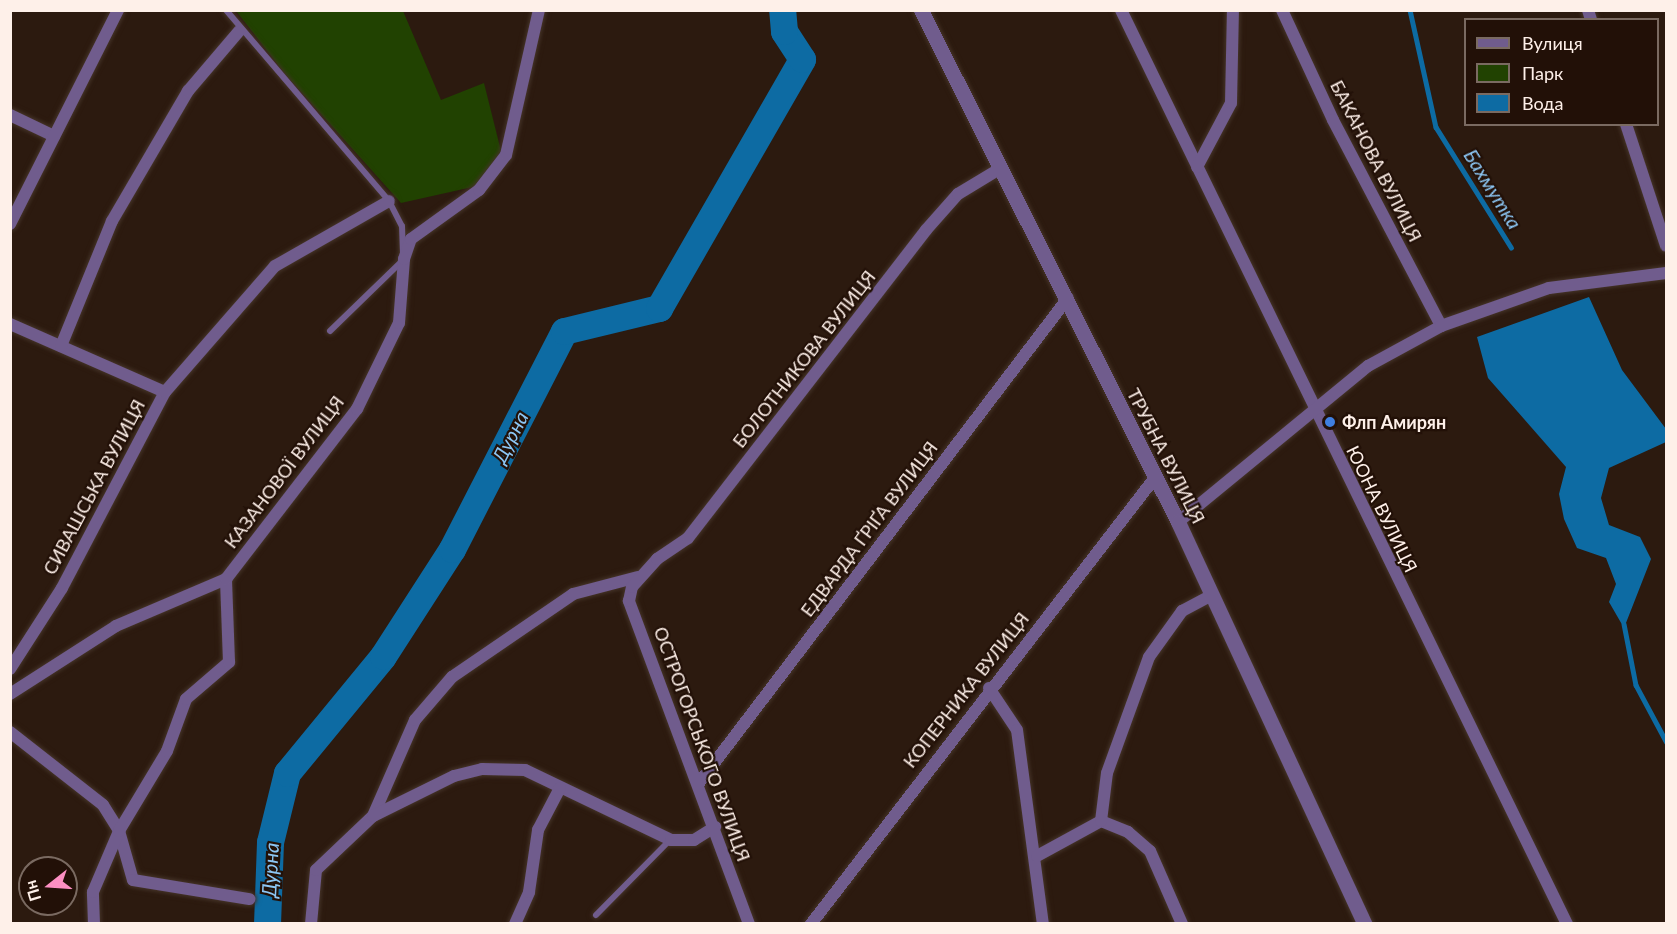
<!DOCTYPE html>
<html>
<head>
<meta charset="utf-8">
<style>
	body { margin:0 }
	#map { position:relative; width:1677px; height:934px; overflow:hidden; background:#2c1a0f; font-family:Lato,sans-serif }
	div>[style] { position:absolute }
	[style*='--x'] { left:calc(var(--x)*1px); top:calc(var(--y)*1px); width:calc(var(--w)*1px); rotate:calc(var(--a)*1deg) }
	.green>* { inset:0; background:#214201 }
	.water>* { inset:0; background:#0d6ba3 }
	.stream>* { height:4.5px; margin:-2.25px; padding:0 2.25px; transform-origin:2.25px; border-radius:2.25px; background:#0d6ba3 }
	.river>* { height:27px; margin:-13.5px; padding:0 13.5px; transform-origin:13.5px; border-radius:13.5px; background:#0d6ba3 }
	.roads { filter:drop-shadow(0 0 2px #453429) drop-shadow(0 0 2px #453429) }
	.service>* { height:6px; margin:-3px; padding:0 3px; transform-origin:3px; border-radius:3px; background:#705c8d }
	.minor>* { height:12px; margin:-6px; padding:0 6px; transform-origin:6px; border-radius:6px; background:#705c8d }
	.tertiary>* { height:15px; margin:-7.5px; padding:0 7.5px; transform-origin:7.5px; border-radius:7.5px; background:#705c8d }
	.dots>* { width:16px; height:16px; translate:-50% -50%; box-sizing:border-box; border:3px solid #221007; border-radius:50% }
	span { translate:-50% -50%; white-space:nowrap; text-align:center; line-height:1.15; -webkit-text-stroke:4.5px #221007; paint-order:stroke }
	.street-label { font-size:18px; color:#fef0e9 }
	.poi-label { font-size:18px; color:#fef0e9; font-weight:700 }
	.left { translate:0 -50%; text-align:left }
	.water-label { font-size:20px; color:#8cc6f4; font-style:italic }
	.frame { position:absolute; inset:0; border:12px solid #fef0e9; pointer-events:none }
	.legend { position:absolute; left:1464px; top:18px; width:195px; height:108px; box-sizing:border-box; background:#221007; border:2px solid #7a6a61; margin:0; padding:8px 10px; list-style:none; font-size:18px; color:#fef0e9 }
	.legend li { display:flex; align-items:center; gap:12px; height:30px }
	.legend b { width:30px; border:2px solid #7a6a61 }
	.north { position:absolute; left:18px; top:856px; width:60px; height:60px; box-sizing:border-box; background:#221007; border:2px solid #7a6a61; border-radius:50%; rotate:253deg; font-size:16px; font-weight:700; line-height:24px; text-align:center; color:#fef0e9 }
	.north::after { content:''; display:block; margin:auto; width:21px; height:27px; background:#fc8fc2; clip-path:polygon(50% 0,100% 100%,50% 72%,0 100%) }
</style>
</head>
<body>
<div id="map">
	<div class="green">
		<i style="clip-path:polygon(236px 11px,403px 11px,441px 100px,484px 83px,502px 155px,477px 186px,401px 203px,286px 75px)"></i>
	</div>
	<div class="water">
		<i style="clip-path:polygon(1589px 297px,1622px 370px,1666px 429px,1666px 442px,1609px 468px,1601px 498px,1609px 525px,1640px 537px,1651px 559px,1624px 628px,1609px 602px,1616px 584px,1606px 558px,1577px 548px,1564px 519px,1559px 494px,1566px 467px,1488px 378px,1477px 337px)"></i>
	</div>
	<div class="stream">
		<i style="--x:1410;--y:10;--w:120;--a:77.5"></i>
		<i style="--x:1436;--y:127;--w:142;--a:58"></i>
		<i style="--x:1624;--y:624;--w:62;--a:78.9"></i>
		<i style="--x:1636;--y:685;--w:64;--a:61.8"></i>
	</div>
	<div class="river">
		<i style="--x:267;--y:924;--w:82;--a:-87.9"></i>
		<i style="--x:270;--y:842;--w:71;--a:-76.2"></i>
		<i style="--x:287;--y:773;--w:151;--a:-50.6"></i>
		<i style="--x:383;--y:656;--w:127;--a:-57.2"></i>
		<i style="--x:452;--y:549;--w:245;--a:-62.8"></i>
		<i style="--x:564;--y:331;--w:98;--a:-13.6"></i>
		<i style="--x:659;--y:308;--w:287;--a:-60.1"></i>
		<i style="--x:802;--y:59;--w:33;--a:-123"></i>
		<i style="--x:784;--y:31;--w:21;--a:-95"></i>
	</div>
	<div class="roads">
		<div class="service">
			<i style="--x:226;--y:10;--w:251;--a:49.5"></i>
			<i style="--x:389;--y:201;--w:28;--a:63"></i>
			<i style="--x:402;--y:226;--w:26;--a:88"></i>
			<i style="--x:330;--y:331;--w:100;--a:-44.2"></i>
			<i style="--x:596;--y:915;--w:105;--a:-45.4"></i>
		</div>
		<div class="minor">
			<i style="--x:1121;--y:10;--w:1017;--a:63.99"></i>
			<i style="--x:1282;--y:10;--w:121;--a:65.1"></i>
			<i style="--x:1333;--y:120;--w:233;--a:62.3"></i>
			<i style="--x:1588;--y:10;--w:10;--a:73"></i>
			<i style="--x:10;--y:115;--w:49;--a:25.5"></i>
			<i style="--x:1626;--y:124;--w:128;--a:71.8"></i>
			<i style="--x:1197;--y:167;--w:72;--a:-62"></i>
			<i style="--x:1231;--y:103;--w:93;--a:-88.8"></i>
			<i style="--x:10;--y:224;--w:240;--a:-63.2"></i>
			<i style="--x:10;--y:324;--w:169;--a:23.7"></i>
			<i style="--x:61;--y:346;--w:135;--a:-67.8"></i>
			<i style="--x:112;--y:221;--w:151;--a:-59.7"></i>
			<i style="--x:188;--y:91;--w:79;--a:-49.6"></i>
			<i style="--x:1178;--y:522;--w:246;--a:-39.4"></i>
			<i style="--x:1368;--y:366;--w:83;--a:-28.7"></i>
			<i style="--x:1441;--y:326;--w:114;--a:-19.4"></i>
			<i style="--x:1549;--y:288;--w:118;--a:-7.3"></i>
			<i style="--x:10;--y:669;--w:96;--a:-57.3"></i>
			<i style="--x:62;--y:588;--w:221;--a:-62.3"></i>
			<i style="--x:165;--y:392;--w:167;--a:-48.9"></i>
			<i style="--x:275;--y:266;--w:131;--a:-29.7"></i>
			<i style="--x:989;--y:688;--w:50;--a:56.3"></i>
			<i style="--x:1017;--y:730;--w:196;--a:82.4"></i>
			<i style="--x:10;--y:694;--w:126;--a:-32.7"></i>
			<i style="--x:116;--y:626;--w:120;--a:-23.1"></i>
			<i style="--x:10;--y:732;--w:118;--a:38.1"></i>
			<i style="--x:103;--y:805;--w:31;--a:58"></i>
			<i style="--x:119;--y:831;--w:51;--a:74.1"></i>
			<i style="--x:133;--y:880;--w:118;--a:9.3"></i>
			<i style="--x:699;--y:783;--w:609;--a:-52.74"></i>
			<i style="--x:373;--y:816;--w:105;--a:-66.4"></i>
			<i style="--x:415;--y:720;--w:57;--a:-49.3"></i>
			<i style="--x:452;--y:677;--w:147;--a:-34.4"></i>
			<i style="--x:573;--y:594;--w:67;--a:-14.7"></i>
			<i style="--x:1101;--y:821;--w:29;--a:22"></i>
			<i style="--x:1128;--y:832;--w:29;--a:41"></i>
			<i style="--x:1150;--y:851;--w:80;--a:66.3"></i>
			<i style="--x:1037;--y:856;--w:73;--a:-28.7"></i>
			<i style="--x:1101;--y:821;--w:48;--a:-82.9"></i>
			<i style="--x:1107;--y:773;--w:123;--a:-70.1"></i>
			<i style="--x:1149;--y:657;--w:57;--a:-54.3"></i>
			<i style="--x:1182;--y:611;--w:34;--a:-28"></i>
			<i style="--x:94;--y:924;--w:32;--a:-92"></i>
			<i style="--x:93;--y:892;--w:66;--a:-66.9"></i>
			<i style="--x:119;--y:831;--w:93;--a:-59"></i>
			<i style="--x:167;--y:751;--w:55;--a:-69.9"></i>
			<i style="--x:186;--y:699;--w:57;--a:-40.7"></i>
			<i style="--x:229;--y:662;--w:83;--a:-92.1"></i>
			<i style="--x:226;--y:579;--w:215;--a:-52.4"></i>
			<i style="--x:357;--y:409;--w:96;--a:-64"></i>
			<i style="--x:399;--y:323;--w:64;--a:-85.5"></i>
			<i style="--x:404;--y:259;--w:21;--a:-71"></i>
			<i style="--x:411;--y:239;--w:84;--a:-35.8"></i>
			<i style="--x:479;--y:190;--w:44;--a:-52.4"></i>
			<i style="--x:506;--y:155;--w:149;--a:-77.2"></i>
			<i style="--x:311;--y:924;--w:54;--a:-84.7"></i>
			<i style="--x:316;--y:870;--w:79;--a:-43.5"></i>
			<i style="--x:373;--y:816;--w:90;--a:-26.3"></i>
			<i style="--x:454;--y:776;--w:29;--a:-14"></i>
			<i style="--x:482;--y:769;--w:43;--a:1.3"></i>
			<i style="--x:525;--y:770;--w:162;--a:25.6"></i>
			<i style="--x:671;--y:840;--w:23;--a:0"></i>
			<i style="--x:694;--y:840;--w:25;--a:-32"></i>
			<i style="--x:515;--y:924;--w:35;--a:-66"></i>
			<i style="--x:529;--y:892;--w:63;--a:-81.7"></i>
			<i style="--x:538;--y:830;--w:47;--a:-62.4"></i>
			<i style="--x:749;--y:924;--w:345;--a:-110.4"></i>
			<i style="--x:629;--y:601;--w:14;--a:-78"></i>
			<i style="--x:632;--y:587;--w:38;--a:-48"></i>
			<i style="--x:657;--y:559;--w:37;--a:-34"></i>
			<i style="--x:688;--y:538;--w:389;--a:-52.3"></i>
			<i style="--x:926;--y:230;--w:48;--a:-48.4"></i>
			<i style="--x:958;--y:194;--w:50;--a:-31.2"></i>
			<i style="--x:811;--y:924;--w:560;--a:-52.39"></i>
		</div>
		<div class="tertiary">
			<i style="--x:921;--y:10;--w:573;--a:63.35"></i>
			<i style="--x:1178;--y:522;--w:443;--a:65.1"></i>
		</div>
	</div>
	<div class="dots">
		<i style="left:1330px;top:422px;background:#3f7fe0"></i>
	</div>
	<div class="street-label">
		<span style="left:1376px;top:161px;rotate:63deg">БАКАНОВА ВУЛИЦЯ</span>
		<span style="left:804px;top:359px;rotate:-52deg">БОЛОТНИКОВА ВУЛИЦЯ</span>
		<span style="left:1166px;top:456px;rotate:63deg">ТРУБНА ВУЛИЦЯ</span>
		<span style="left:284px;top:472px;rotate:-53deg">КАЗАНОВОЇ ВУЛИЦЯ</span>
		<span style="left:94px;top:487px;rotate:-62deg">СИВАШСЬКА ВУЛИЦЯ</span>
		<span style="left:1382px;top:509px;rotate:64deg">ЮОНА ВУЛИЦЯ</span>
		<span style="left:869px;top:529px;rotate:-53deg">ЕДВАРДА ҐРІҐА ВУЛИЦЯ</span>
		<span style="left:966px;top:690px;rotate:-52deg">КОПЕРНИКА ВУЛИЦЯ</span>
		<span style="left:702px;top:744px;rotate:70deg">ОСТРОГОРСЬКОГО ВУЛИЦЯ</span>
	</div>
	<div class="poi-label">
		<span class="left" style="left:1342px;top:422px">Флп Амирян</span>
	</div>
	<div class="water-label">
		<span style="left:1493px;top:189px;rotate:58deg">Бахмутка</span>
		<span style="left:510px;top:437px;rotate:-63deg">Дурна</span>
		<span style="left:270px;top:870px;rotate:-87deg">Дурна</span>
	</div>
	<div class="frame"></div>
	<ul class="legend">
	<li><b style="height:8px;background:#705c8d"></b>Вулиця</li>
	<li><b style="height:16px;background:#214201"></b>Парк</li>
	<li><b style="height:16px;background:#0d6ba3"></b>Вода</li>
	</ul>
	<div class="north">Пн</div>
</div>
</body>
</html>
